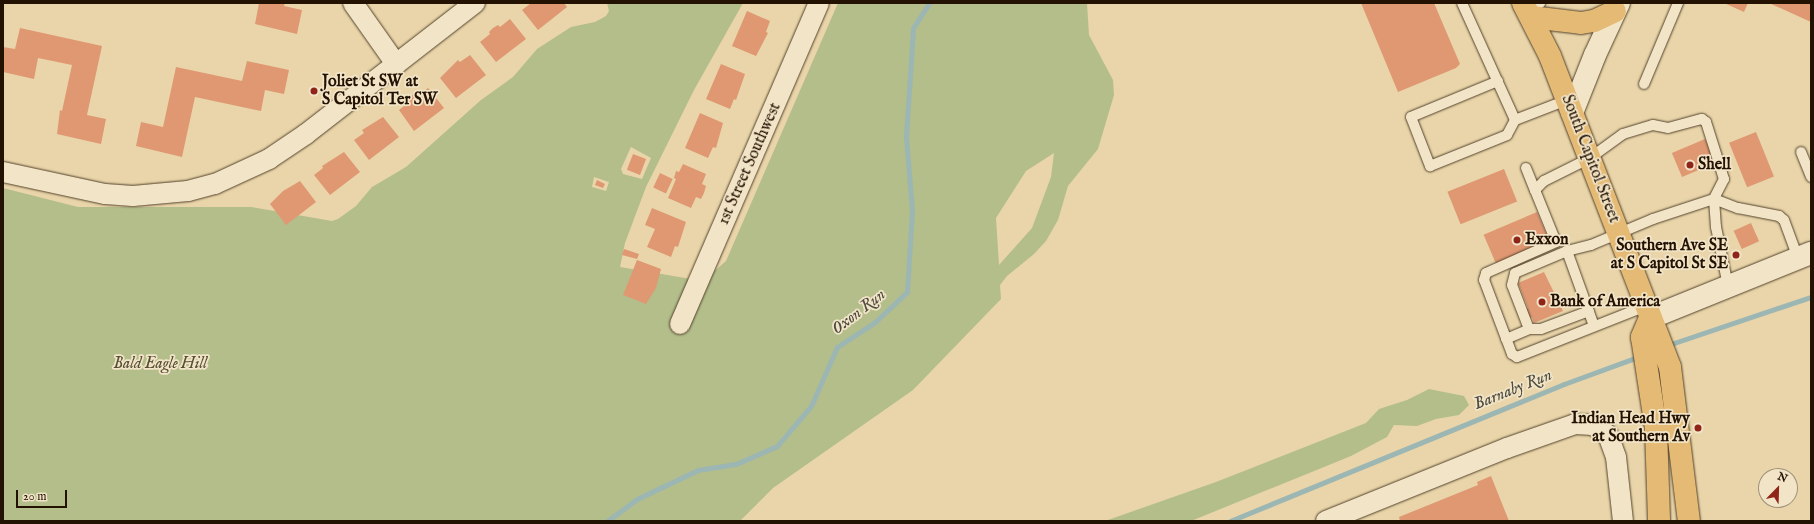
<!DOCTYPE html>
<html>
<head>
<meta charset="utf-8">
<style>
	body { margin:0 }
	#map { position:relative; width:1814px; height:524px; overflow:hidden; background:#e9d5a9; font-family:"IM FELL English",serif }
	div>[style] { position:absolute }
	[style*='--x'] { left:calc(var(--x)*1px); top:calc(var(--y)*1px); width:calc(var(--w)*1px); rotate:calc(var(--a)*1deg) }
	.green>* { inset:0; background:#b3be8b }
	.stream>* { height:5px; margin:-2.5px; padding:0 2.5px; transform-origin:2.5px; border-radius:2.5px; background:#9cb6b3 }
	.building>* { inset:0; background:#df9872; transform-origin:0 0 }
	.roads { filter:drop-shadow(0 0 1px #54422c) drop-shadow(0 0 1px #54422c) }
	.service>* { height:10px; margin:-5px; padding:0 5px; transform-origin:5px; border-radius:5px; background:#f1e4c7 }
	.minor>* { height:20px; margin:-10px; padding:0 10px; transform-origin:10px; border-radius:10px; background:#f1e4c7 }
	.tertiary>* { height:22px; margin:-11px; padding:0 11px; transform-origin:11px; border-radius:11px; background:#f1e4c7 }
	.secondary>* { height:22px; margin:-11px; padding:0 11px; transform-origin:11px; border-radius:11px; background:#f1e4c7 }
	.primary>* { height:22px; margin:-11px; padding:0 11px; transform-origin:11px; border-radius:11px; background:#e4ba74 }
	.dots>* { width:11px; height:11px; translate:-50% -50%; box-sizing:border-box; border:2px solid #f1e4c7; border-radius:50% }
	span { translate:-50% -50%; white-space:nowrap; text-align:center; line-height:1.15; -webkit-text-stroke:3.5px #f1e4c7; paint-order:stroke }
	.poi-label { font-size:16px; color:#231102; font-weight:700 }
	.left { translate:0 -50%; text-align:left }
	.right { translate:-100% -50%; text-align:right }
	.street-label { font-size:16px; color:#231102 }
	.park-label { font-size:16px; color:#554e32; font-style:italic }
	.water-label { font-size:17px; color:#4d4b40; font-style:italic }
	.frame { position:absolute; inset:0; border:4px solid #231102; pointer-events:none }
	.north { position:absolute; left:1758px; top:468px; width:40px; height:40px; box-sizing:border-box; background:#f1e4c7; border:1px solid #9f9078; border-radius:50%; rotate:23deg; font-size:11px; font-weight:700; line-height:16px; text-align:center; color:#231102 }
	.north::after { content:''; display:block; margin:auto; width:14px; height:18px; background:#8f2418; clip-path:polygon(50% 0,100% 100%,50% 72%,0 100%) }
	.scale { position:absolute; left:16px; top:490px; width:51px; height:18px; box-sizing:border-box; border:2px solid #231102; border-top:0; padding-left:5px; font-size:12px; line-height:14px; white-space:nowrap; color:#231102; -webkit-text-stroke:3px #f1e4c7; paint-order:stroke }
</style>
</head>
<body>
<div id="map">
	<div class="green">
		<i style="clip-path:polygon(evenodd,607px 3px,743px 3px,694px 90px,646px 187px,625px 243px,620px 267px,703px 281px,726px 261px,838px 3px,1087px 3px,1089px 35px,1113px 80px,1114px 95px,1098px 149px,1068px 186px,1058px 220px,1046px 241px,1034px 254px,1007px 276px,1000px 285px,1001px 299px,913px 390px,773px 488px,740px 521px,3px 521px,3px 188px,78px 207px,251px 207px,332px 221px,338px 219px,356px 206px,372px 187px,406px 167px,481px 100px,513px 77px,537px 49px,571px 27px,595px 22px,606px 16px,609px 11px,607px 3px,631px 147px,651px 158px,642px 179px,623px 174px,621px 169px,631px 147px,607px 3px,1054px 153px,1051px 177px,1032px 228px,999px 265px,996px 218px,1026px 171px,1054px 153px,607px 3px,594px 177px,609px 182px,606px 191px,592px 187px,594px 177px)"></i>
		<i style="clip-path:polygon(1429px 389px,1464px 396px,1469px 405px,1459px 415px,1436px 419px,1417px 426px,1394px 425px,1387px 437px,1351px 456px,1191px 521px,1105px 521px,1216px 482px,1366px 423px,1379px 409px,1407px 400px)"></i>
	</div>
	<div class="stream">
		<i style="--x:1668;--y:345;--w:151;--a:-18.6"></i>
		<i style="--x:607;--y:521;--w:39;--a:-36"></i>
		<i style="--x:639;--y:498;--w:65;--a:-25.4"></i>
		<i style="--x:698;--y:470;--w:38;--a:-9"></i>
		<i style="--x:736;--y:464;--w:45;--a:-23.7"></i>
		<i style="--x:777;--y:446;--w:52;--a:-49.6"></i>
		<i style="--x:811;--y:406;--w:64;--a:-66.2"></i>
		<i style="--x:837;--y:347;--w:45;--a:-33.3"></i>
		<i style="--x:875;--y:322;--w:44;--a:-43.2"></i>
		<i style="--x:907;--y:292;--w:82;--a:-86.5"></i>
		<i style="--x:912;--y:210;--w:73;--a:-94.7"></i>
		<i style="--x:906;--y:137;--w:109;--a:-86.3"></i>
		<i style="--x:913;--y:28;--w:30;--a:-57"></i>
		<i style="--x:1230;--y:521;--w:361;--a:-22.3"></i>
		<i style="--x:1564;--y:384;--w:81;--a:-20.2"></i>
	</div>
	<div class="building">
		<i style="clip-path:polygon(259px 3px,285px 3px,284px 6px,302px 10px,297px 34px,255px 24px)"></i>
		<i style="clip-path:polygon(531px 3px,564px 3px,567px 7px,538px 30px,522px 10px)"></i>
		<i style="clip-path:polygon(1361px 3px,1434px 3px,1460px 64px,1456px 68px,1398px 92px)"></i>
		<i style="clip-path:polygon(1724px 3px,1748px 3px,1744px 12px)"></i>
		<i style="clip-path:polygon(1769px 3px,1811px 3px,1811px 22px)"></i>
		<i style="clip-path:polygon(747px 11px,770px 21px,766px 32px,768px 33px,756px 56px,732px 46px)"></i>
		<i style="clip-path:polygon(510px 19px,526px 39px,496px 62px,480px 42px,490px 34px,489px 32px,493px 28px,498px 25px,500px 27px)"></i>
		<i style="clip-path:polygon(20px 28px,102px 46px,87px 115px,106px 119px,101px 144px,57px 134px,60px 110px,62px 111px,72px 65px,38px 58px,34px 79px,3px 72px,3px 47px,15px 49px)"></i>
		<i style="clip-path:polygon(470px 55px,486px 75px,456px 98px,440px 78px,458px 60px,460px 62px)"></i>
		<i style="clip-path:polygon(247px 61px,289px 70px,284px 94px,265px 90px,261px 111px,195px 97px,182px 157px,136px 146px,141px 122px,163px 127px,176px 67px,242px 81px)"></i>
		<i style="clip-path:polygon(721px 64px,745px 74px,736px 100px,734px 99px,730px 109px,706px 99px)"></i>
		<i style="clip-path:polygon(428px 88px,444px 108px,414px 131px,399px 110px,409px 102px,407px 100px,411px 96px,416px 92px,419px 95px)"></i>
		<i style="clip-path:polygon(700px 113px,723px 123px,716px 148px,713px 147px,708px 158px,685px 148px)"></i>
		<i style="clip-path:polygon(383px 117px,399px 137px,369px 160px,354px 140px,364px 133px,362px 130px)"></i>
		<i style="left:1756px;top:132px;width:48px;height:29px;rotate:68deg"></i>
		<i style="left:1705px;top:139px;width:26px;height:36px;rotate:67deg"></i>
		<i style="clip-path:polygon(344px 152px,360px 172px,330px 195px,314px 175px,323px 168px,322px 166px)"></i>
		<i style="left:633px;top:154px;width:14px;height:17px;rotate:21deg"></i>
		<i style="clip-path:polygon(683px 164px,706px 174px,702px 184px,706px 186px,704px 193px,701px 199px,696px 197px,691px 208px,668px 198px,676px 179px,674px 178px,676px 171px,679px 172px)"></i>
		<i style="left:1504px;top:169px;width:35px;height:61px;rotate:68deg"></i>
		<i style="left:660px;top:173px;width:14px;height:16px;rotate:25deg"></i>
		<i style="clip-path:polygon(597px 180px,605px 184px,603px 188px,595px 185px)"></i>
		<i style="clip-path:polygon(300px 181px,316px 202px,286px 225px,270px 204px,283px 191px)"></i>
		<i style="clip-path:polygon(652px 208px,686px 222px,678px 247px,675px 246px,671px 257px,647px 247px,655px 229px,645px 225px)"></i>
		<i style="left:1537px;top:212px;width:36px;height:58px;rotate:67deg"></i>
		<i style="left:1751px;top:223px;width:20px;height:19px;rotate:66deg"></i>
		<i style="clip-path:polygon(624px 249px,639px 254px,637px 259px,622px 255px)"></i>
		<i style="clip-path:polygon(637px 260px,661px 269px,656px 288px,646px 304px,623px 295px)"></i>
		<i style="clip-path:polygon(1544px 272px,1563px 311px,1534px 323px,1532px 317px,1529px 319px,1525px 309px,1528px 308px,1518px 283px)"></i>
		<i style="clip-path:polygon(1491px 476px,1509px 521px,1400px 521px,1399px 517px,1478px 485px,1477px 482px)"></i>
	</div>
	<div class="roads">
		<div class="service">
			<i style="--x:1462;--y:3;--w:128;--a:65.6"></i>
			<i style="--x:1515;--y:120;--w:56;--a:-21"></i>
			<i style="--x:1527;--y:10;--w:15;--a:-28"></i>
			<i style="--x:1498;--y:81;--w:94;--a:157.5"></i>
			<i style="--x:1411;--y:117;--w:53;--a:68.8"></i>
			<i style="--x:1430;--y:166;--w:83;--a:-21.9"></i>
			<i style="--x:1507;--y:135;--w:17;--a:-62"></i>
			<i style="--x:1644;--y:84;--w:88;--a:-67.2"></i>
			<i style="--x:1801;--y:152;--w:27;--a:68"></i>
			<i style="--x:1526;--y:168;--w:24;--a:68"></i>
			<i style="--x:1646;--y:306;--w:139;--a:158.4"></i>
			<i style="--x:1517;--y:357;--w:6;--a:-149"></i>
			<i style="--x:1512;--y:354;--w:79;--a:-110.7"></i>
			<i style="--x:1484;--y:280;--w:7;--a:-74"></i>
			<i style="--x:1486;--y:273;--w:77;--a:-23.9"></i>
			<i style="--x:1556;--y:242;--w:56;--a:-112"></i>
			<i style="--x:1535;--y:190;--w:13;--a:-45"></i>
			<i style="--x:1544;--y:181;--w:51;--a:-26.6"></i>
			<i style="--x:1590;--y:158;--w:41;--a:-36"></i>
			<i style="--x:1623;--y:134;--w:31;--a:-17"></i>
			<i style="--x:1653;--y:125;--w:15;--a:11"></i>
			<i style="--x:1668;--y:128;--w:35;--a:-15"></i>
			<i style="--x:1702;--y:119;--w:5;--a:37"></i>
			<i style="--x:1706;--y:122;--w:60;--a:72.5"></i>
			<i style="--x:1724;--y:179;--w:22;--a:117"></i>
			<i style="--x:1714;--y:199;--w:26;--a:21"></i>
			<i style="--x:1738;--y:208;--w:42;--a:11"></i>
			<i style="--x:1779;--y:216;--w:6;--a:39"></i>
			<i style="--x:1784;--y:220;--w:40;--a:69.8"></i>
			<i style="--x:1594;--y:326;--w:80;--a:-109.8"></i>
			<i style="--x:1567;--y:251;--w:25;--a:-14"></i>
			<i style="--x:1591;--y:245;--w:67;--a:-22.8"></i>
			<i style="--x:1653;--y:219;--w:64;--a:-18.2"></i>
			<i style="--x:1714;--y:199;--w:28;--a:86"></i>
			<i style="--x:1716;--y:227;--w:60;--a:78.5"></i>
			<i style="--x:1529;--y:329;--w:47;--a:-111.1"></i>
			<i style="--x:1512;--y:285;--w:12;--a:-76"></i>
			<i style="--x:1515;--y:273;--w:56;--a:-22.9"></i>
			<i style="--x:1506;--y:339;--w:25;--a:-23"></i>
			<i style="--x:1529;--y:329;--w:12;--a:0"></i>
			<i style="--x:1541;--y:329;--w:51;--a:-20.6"></i>
		</div>
		<div class="minor">
			<i style="--x:353;--y:3;--w:75;--a:54.8"></i>
			<i style="--x:3;--y:172;--w:104;--a:12.2"></i>
			<i style="--x:105;--y:194;--w:28;--a:4"></i>
			<i style="--x:133;--y:196;--w:55;--a:-5.2"></i>
			<i style="--x:188;--y:191;--w:28;--a:-15"></i>
			<i style="--x:215;--y:184;--w:60;--a:-24.8"></i>
			<i style="--x:269;--y:159;--w:45;--a:-34"></i>
			<i style="--x:306;--y:134;--w:214;--a:-37.8"></i>
			<i style="--x:680;--y:324;--w:350;--a:-66.6"></i>
			<i style="--x:1326;--y:521;--w:195;--a:-22"></i>
			<i style="--x:1507;--y:448;--w:72;--a:-19.4"></i>
			<i style="--x:1575;--y:424;--w:18;--a:3"></i>
			<i style="--x:1593;--y:425;--w:18;--a:34"></i>
			<i style="--x:1608;--y:435;--w:23;--a:70"></i>
			<i style="--x:1616;--y:457;--w:64;--a:83.8"></i>
		</div>
		<div class="tertiary">
			<i style="--x:1572;--y:113;--w:62;--a:-68.4"></i>
			<i style="--x:1595;--y:55;--w:57;--a:-65.2"></i>
		</div>
		<div class="secondary">
			<i style="--x:1650;--y:318;--w:174;--a:-22"></i>
		</div>
		<div class="primary">
			<i style="--x:1523;--y:3;--w:59;--a:63"></i>
			<i style="--x:1550;--y:56;--w:333;--a:68.9"></i>
			<i style="--x:1670;--y:367;--w:155;--a:83"></i>
			<i style="--x:1531;--y:17;--w:50;--a:6.8"></i>
			<i style="--x:1581;--y:23;--w:13;--a:-9"></i>
			<i style="--x:1594;--y:21;--w:23;--a:-25"></i>
			<i style="--x:1650;--y:318;--w:21;--a:113"></i>
			<i style="--x:1642;--y:337;--w:93;--a:81.3"></i>
			<i style="--x:1656;--y:429;--w:92;--a:88.1"></i>
		</div>
	</div>
	<div class="dots">
		<i style="left:314px;top:91px;background:#8f2418"></i>
		<i style="left:1690px;top:165px;background:#8f2418"></i>
		<i style="left:1517px;top:240px;background:#8f2418"></i>
		<i style="left:1736px;top:255px;background:#8f2418"></i>
		<i style="left:1542px;top:302px;background:#8f2418"></i>
		<i style="left:1698px;top:428px;background:#8f2418"></i>
	</div>
	<div class="poi-label">
		<span class="left" style="left:322px;top:91px">Joliet St SW at<br>S Capitol Ter SW</span>
		<span class="left" style="left:1698px;top:165px">Shell</span>
		<span class="left" style="left:1525px;top:240px">Exxon</span>
		<span class="right" style="left:1728px;top:255px">Southern Ave SE<br>at S Capitol St SE</span>
		<span class="left" style="left:1550px;top:302px">Bank of America</span>
		<span class="right" style="left:1690px;top:428px">Indian Head Hwy<br>at Southern Av</span>
	</div>
	<div class="street-label">
		<span style="left:1590px;top:159px;rotate:69deg">South Capitol Street</span>
		<span style="left:750px;top:164px;rotate:-66deg">1st Street Southwest</span>
	</div>
	<div class="park-label">
		<span style="left:160px;top:364px">Bald Eagle Hill</span>
	</div>
	<div class="water-label">
		<span style="left:859px;top:312px;rotate:-38deg">Oxon Run</span>
		<span style="left:1513px;top:390px;rotate:-22deg">Barnaby Run</span>
	</div>
	<div class="frame"></div>
	<div class="north">N</div>
	<div class="scale">20 m</div>
</div>
</body>
</html>
